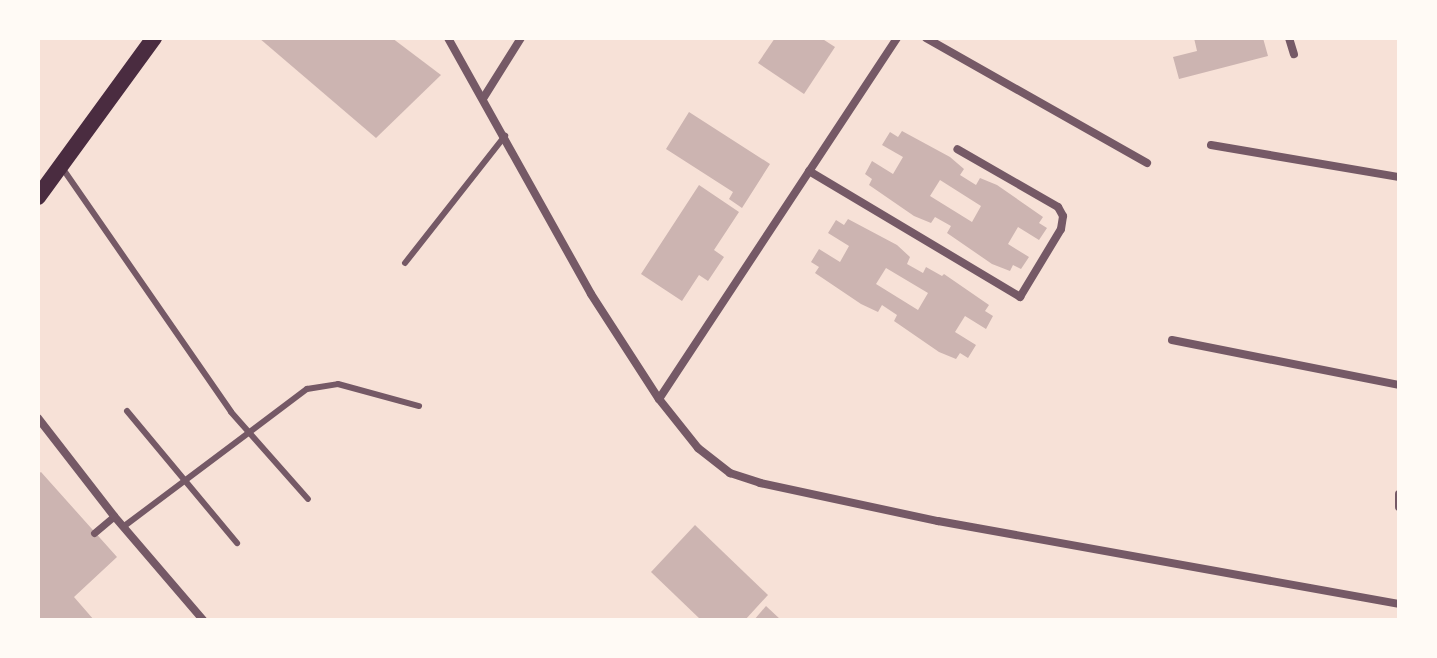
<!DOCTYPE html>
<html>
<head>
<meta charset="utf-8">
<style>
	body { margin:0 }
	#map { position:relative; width:1437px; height:658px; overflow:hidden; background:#f7e1d7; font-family:"Nunito Sans",sans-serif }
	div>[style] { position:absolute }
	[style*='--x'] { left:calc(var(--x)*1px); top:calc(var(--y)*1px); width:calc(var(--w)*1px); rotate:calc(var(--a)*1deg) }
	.building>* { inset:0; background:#ccb4b1 }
	.service>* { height:6px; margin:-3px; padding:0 3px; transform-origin:3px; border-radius:3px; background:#755966 }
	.pedestrian>* { height:7px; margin:-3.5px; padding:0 3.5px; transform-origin:3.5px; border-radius:3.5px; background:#755966 }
	.minor>* { height:8px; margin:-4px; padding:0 4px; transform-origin:4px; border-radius:4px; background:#755966 }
	.secondary>* { height:16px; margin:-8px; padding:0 8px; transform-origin:8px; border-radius:8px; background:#4a2c40 }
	span { translate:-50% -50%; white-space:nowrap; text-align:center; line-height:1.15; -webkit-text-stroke:7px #fffaf5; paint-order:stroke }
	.frame { position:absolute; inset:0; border:40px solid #fffaf5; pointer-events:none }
</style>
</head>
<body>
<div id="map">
	<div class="building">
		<i style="clip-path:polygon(259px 38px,392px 38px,441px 75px,376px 138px)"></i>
		<i style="clip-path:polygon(775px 38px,821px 38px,835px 47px,804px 94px,758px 63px)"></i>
		<i style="clip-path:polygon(1194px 38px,1263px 38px,1268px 56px,1179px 79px,1173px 57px,1197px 51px)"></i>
		<i style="clip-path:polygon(689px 112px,770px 164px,742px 208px,729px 199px,733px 192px,666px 149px)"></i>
		<i style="clip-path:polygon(evenodd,902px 131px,950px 157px,964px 169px,960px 175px,976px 185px,980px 178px,997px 185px,1043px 217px,1039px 223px,1047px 228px,1039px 240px,1018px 227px,1008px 244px,1029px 257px,1021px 269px,1013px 265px,1010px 271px,992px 264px,947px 233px,951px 226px,935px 217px,931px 223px,914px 216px,869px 185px,872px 179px,865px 174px,872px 161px,893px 174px,903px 157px,882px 145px,890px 132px,898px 137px,902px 131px,940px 180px,981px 206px,972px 222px,930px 196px,940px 180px)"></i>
		<i style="clip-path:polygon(699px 185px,739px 212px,714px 250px,724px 257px,708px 281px,699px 275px,682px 301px,641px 274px)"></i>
		<i style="clip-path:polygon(evenodd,848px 219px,897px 245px,910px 257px,907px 264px,923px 273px,926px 267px,942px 276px,944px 274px,989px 305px,985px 311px,993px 316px,986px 329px,965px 316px,955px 332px,976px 345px,968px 358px,960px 353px,956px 359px,939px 352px,894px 321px,897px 315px,882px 305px,878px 312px,861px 304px,815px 273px,819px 267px,811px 262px,819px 249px,840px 262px,849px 246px,828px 233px,836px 220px,844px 225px,848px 219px,886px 268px,928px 293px,918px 310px,876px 284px,886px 268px)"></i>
		<i style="clip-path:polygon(41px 472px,117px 557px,74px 597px,94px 620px,38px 620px,38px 474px)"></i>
		<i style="clip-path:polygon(695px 525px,768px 595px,745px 620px,701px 620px,651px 572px)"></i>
		<i style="clip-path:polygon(766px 606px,781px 620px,754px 620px)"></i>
	</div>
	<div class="service">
		<i style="--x:63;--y:169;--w:295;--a:55.3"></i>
		<i style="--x:231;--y:412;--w:116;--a:48.5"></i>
		<i style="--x:405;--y:263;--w:162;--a:-51.8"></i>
		<i style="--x:127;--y:411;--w:172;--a:50.2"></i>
		<i style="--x:123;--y:527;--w:230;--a:-36.9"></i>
		<i style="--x:307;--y:389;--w:31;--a:-9"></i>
		<i style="--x:338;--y:384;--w:84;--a:15.2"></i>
	</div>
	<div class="pedestrian">
		<i style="--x:94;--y:533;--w:26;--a:-40"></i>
	</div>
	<div class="minor">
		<i style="--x:448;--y:38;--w:293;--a:60.8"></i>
		<i style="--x:591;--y:294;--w:125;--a:57.1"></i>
		<i style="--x:659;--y:399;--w:63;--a:51.5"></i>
		<i style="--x:698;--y:448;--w:41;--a:38"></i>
		<i style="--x:730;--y:473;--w:32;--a:18"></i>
		<i style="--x:760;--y:483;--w:182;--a:12.1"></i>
		<i style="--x:938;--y:521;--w:468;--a:10.2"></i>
		<i style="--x:926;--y:38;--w:254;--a:29.5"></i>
		<i style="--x:1289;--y:38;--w:17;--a:73"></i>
		<i style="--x:484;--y:97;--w:70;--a:-57.9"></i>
		<i style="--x:1211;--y:145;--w:191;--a:9.7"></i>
		<i style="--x:809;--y:171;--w:246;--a:30.8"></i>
		<i style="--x:1020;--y:297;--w:79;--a:-58.9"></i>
		<i style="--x:1061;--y:229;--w:13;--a:-81"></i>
		<i style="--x:1063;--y:216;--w:10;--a:-119"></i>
		<i style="--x:1058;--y:207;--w:116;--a:-150.1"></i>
		<i style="--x:1172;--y:340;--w:231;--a:11.2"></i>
		<i style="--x:659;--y:399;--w:432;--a:-56.6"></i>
		<i style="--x:38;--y:418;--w:124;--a:52.2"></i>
		<i style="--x:114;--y:516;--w:137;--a:49.4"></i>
		<i style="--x:1399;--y:494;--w:13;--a:90"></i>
	</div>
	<div class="secondary">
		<i style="--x:38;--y:197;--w:197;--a:-53.9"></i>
	</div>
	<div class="frame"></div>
</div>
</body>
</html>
